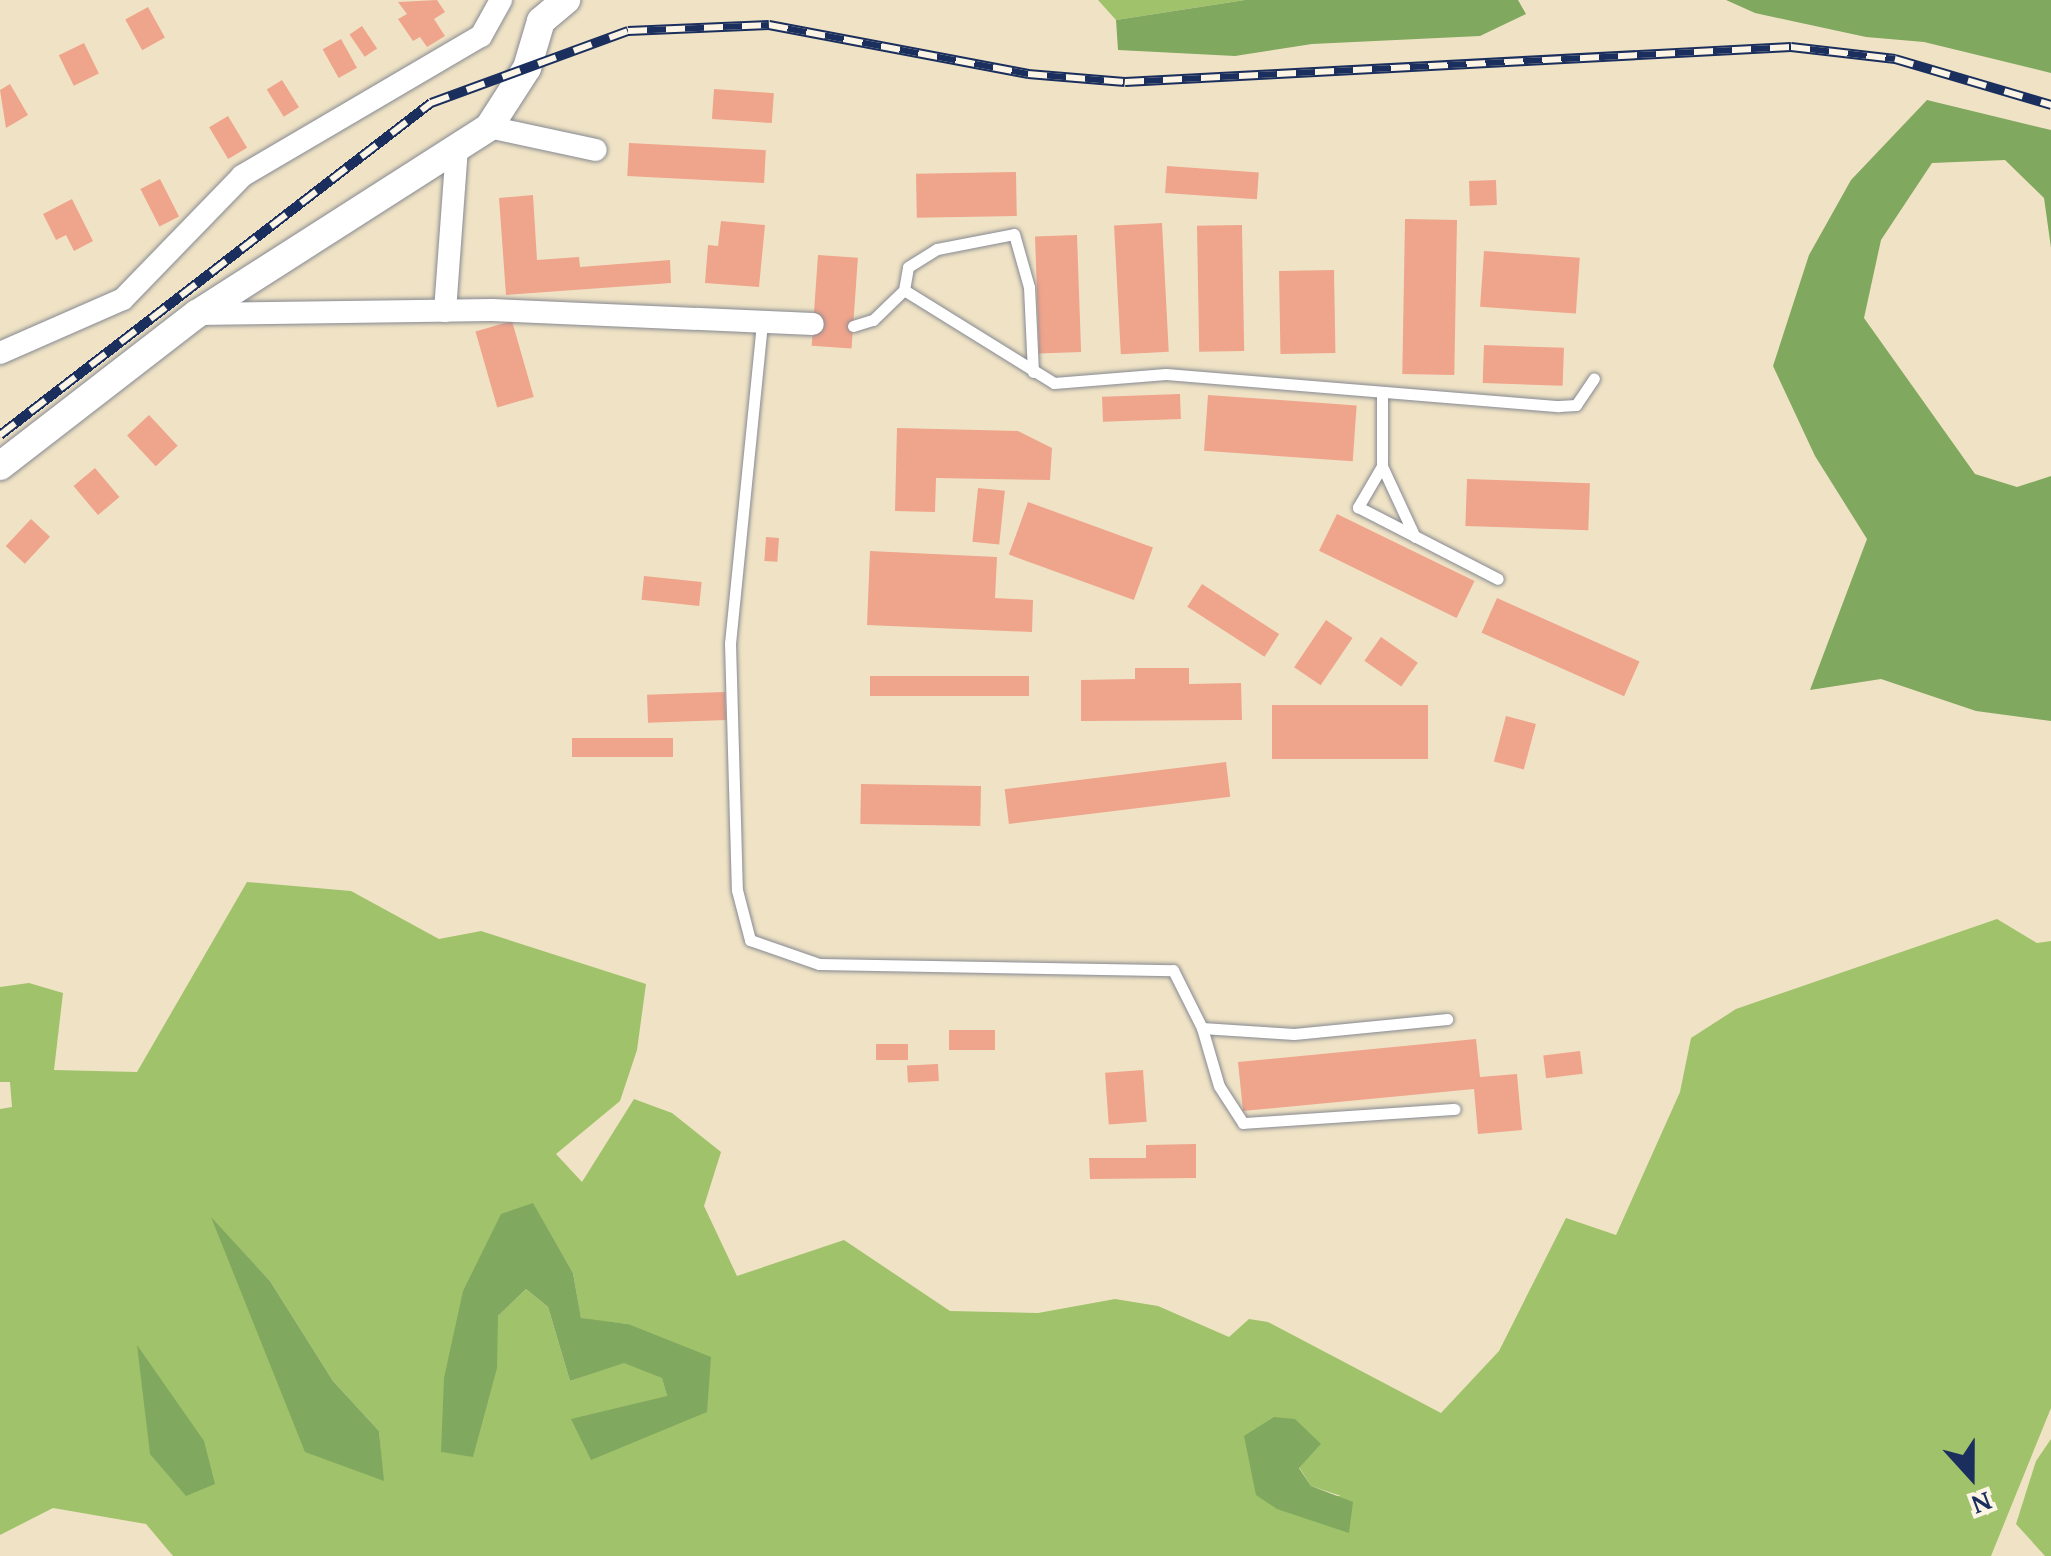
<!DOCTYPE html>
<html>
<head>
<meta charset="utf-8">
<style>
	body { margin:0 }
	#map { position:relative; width:2051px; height:1556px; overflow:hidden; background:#f0e3c5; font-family:"Gentium Book Plus",serif }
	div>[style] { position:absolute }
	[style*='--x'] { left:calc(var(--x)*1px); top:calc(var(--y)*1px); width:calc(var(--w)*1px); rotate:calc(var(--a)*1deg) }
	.green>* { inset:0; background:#a0c26b }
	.forest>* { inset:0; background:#80a85f }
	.building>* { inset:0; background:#efa48c; transform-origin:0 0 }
	.roads { filter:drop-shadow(0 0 2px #868992) drop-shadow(0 0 2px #868992) }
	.service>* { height:11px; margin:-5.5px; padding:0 5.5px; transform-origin:5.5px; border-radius:5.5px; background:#fff }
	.minor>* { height:22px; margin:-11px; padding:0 11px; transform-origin:11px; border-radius:11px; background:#fff }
	.tertiary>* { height:28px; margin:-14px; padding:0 14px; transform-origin:14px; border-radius:14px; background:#fff }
	.rail>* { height:10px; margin-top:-5px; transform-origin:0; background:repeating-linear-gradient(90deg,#fcf5e5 0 19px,#1b2f5e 0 38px); box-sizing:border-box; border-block:2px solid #1b2f5e }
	span { translate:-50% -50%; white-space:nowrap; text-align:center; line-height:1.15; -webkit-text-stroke:9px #fcf5e5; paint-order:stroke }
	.north { position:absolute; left:1921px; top:1426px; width:100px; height:100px; -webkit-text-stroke:8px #fcf5e5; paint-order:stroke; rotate:159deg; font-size:28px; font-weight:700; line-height:40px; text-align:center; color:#1b2f5e }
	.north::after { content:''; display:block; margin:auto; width:35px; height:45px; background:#1b2f5e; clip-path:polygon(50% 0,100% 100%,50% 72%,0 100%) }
</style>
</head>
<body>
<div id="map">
	<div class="green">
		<i style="clip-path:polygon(1098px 0,1245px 0,1116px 20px)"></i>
		<i style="clip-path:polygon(evenodd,247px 882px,351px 891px,439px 939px,481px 931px,646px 984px,637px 1050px,620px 1101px,556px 1154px,582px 1182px,634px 1099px,672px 1113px,721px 1152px,704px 1206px,737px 1276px,844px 1240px,950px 1311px,1038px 1313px,1115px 1299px,1158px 1306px,1229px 1337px,1249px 1319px,1268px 1322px,1441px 1413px,1499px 1351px,1566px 1218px,1616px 1235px,1680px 1092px,1691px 1038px,1736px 1009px,1997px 919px,2037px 943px,2051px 941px,2051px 1408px,1991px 1556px,173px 1556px,146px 1524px,53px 1508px,0 1535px,0 1109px,12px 1107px,10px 1082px,0 1082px,0 987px,29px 983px,63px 993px,54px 1070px,137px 1072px,247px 882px,533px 1204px,573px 1273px,581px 1319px,628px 1324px,707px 1412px,667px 1396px,662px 1377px,624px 1362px,570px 1381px,548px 1307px,526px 1289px,498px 1316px,473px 1456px,442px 1452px,533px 1204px,247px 882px,213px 1220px,270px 1281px,333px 1381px,379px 1431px,383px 1480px,213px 1220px,247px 882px,1321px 1444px,1299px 1467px,1311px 1486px,1341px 1496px,1256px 1495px,1321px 1444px)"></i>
		<i style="clip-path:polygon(2051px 1439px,2051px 1556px,2045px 1556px,2016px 1524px,2036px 1461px)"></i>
	</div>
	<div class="forest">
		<i style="clip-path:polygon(1245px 0,1518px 0,1526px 14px,1480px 36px,1312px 44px,1235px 56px,1118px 50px,1116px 20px)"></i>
		<i style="clip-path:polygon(1726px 0,2051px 0,2051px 73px,1924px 42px,1866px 37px,1755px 13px)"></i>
		<i style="clip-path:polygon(1927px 100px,2051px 130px,2051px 248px,2044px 198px,2005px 160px,1932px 163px,1881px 240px,1864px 318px,1975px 474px,2017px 487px,2051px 476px,2051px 721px,1976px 711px,1881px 679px,1810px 690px,1867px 539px,1815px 456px,1773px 366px,1809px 255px,1851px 180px)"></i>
		<i style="clip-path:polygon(533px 1203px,573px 1273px,581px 1318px,628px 1324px,711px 1357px,707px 1412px,591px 1460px,571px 1419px,667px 1396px,662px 1378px,624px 1363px,570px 1381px,548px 1307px,526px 1289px,498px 1316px,497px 1368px,473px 1457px,441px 1452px,444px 1378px,463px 1291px,501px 1214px)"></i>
		<i style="clip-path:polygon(211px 1217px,270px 1281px,333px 1381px,379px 1431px,384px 1481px,305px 1452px)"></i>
		<i style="clip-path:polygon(137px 1345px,204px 1441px,215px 1484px,186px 1496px,150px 1454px)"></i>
		<i style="clip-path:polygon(1274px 1417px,1295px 1419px,1321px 1444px,1299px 1468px,1311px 1486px,1353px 1502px,1349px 1533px,1277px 1509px,1256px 1495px,1244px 1436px)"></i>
	</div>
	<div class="building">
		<i style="clip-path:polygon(437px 0,445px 12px,434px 19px,445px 36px,427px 47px,420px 37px,413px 41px,398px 19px,407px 14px,398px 2px)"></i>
		<i style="left:148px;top:7px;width:35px;height:26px;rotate:61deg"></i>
		<i style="left:362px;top:26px;width:27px;height:15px;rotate:56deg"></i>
		<i style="left:341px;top:39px;width:33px;height:21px;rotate:61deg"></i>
		<i style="left:84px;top:43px;width:34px;height:28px;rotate:64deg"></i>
		<i style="left:282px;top:80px;width:32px;height:18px;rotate:58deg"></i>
		<i style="clip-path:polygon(10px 84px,28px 115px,6px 128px,0 90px)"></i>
		<i style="left:714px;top:89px;width:60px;height:30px;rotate:4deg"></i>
		<i style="left:228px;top:116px;width:37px;height:22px;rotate:59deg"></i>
		<i style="left:629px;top:143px;width:137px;height:33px;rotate:3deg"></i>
		<i style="left:1167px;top:166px;width:92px;height:27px;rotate:4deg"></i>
		<i style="left:1016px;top:172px;width:44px;height:100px;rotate:89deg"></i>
		<i style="left:160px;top:179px;width:42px;height:22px;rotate:63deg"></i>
		<i style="left:1496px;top:180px;width:25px;height:27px;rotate:88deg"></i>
		<i style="clip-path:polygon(533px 195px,537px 260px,579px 257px,580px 267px,670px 260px,671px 283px,506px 295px,499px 198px)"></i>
		<i style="clip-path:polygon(72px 199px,93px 241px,74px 251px,66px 235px,56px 240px,43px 214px)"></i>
		<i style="left:1405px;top:219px;width:52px;height:155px;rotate:1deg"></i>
		<i style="clip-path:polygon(721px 221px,765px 225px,759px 287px,705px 283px,708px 245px,718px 246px)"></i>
		<i style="left:1162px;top:223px;width:129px;height:48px;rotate:87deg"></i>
		<i style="left:1242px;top:225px;width:126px;height:45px;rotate:89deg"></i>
		<i style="left:1077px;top:235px;width:117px;height:42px;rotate:88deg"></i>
		<i style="left:1484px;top:251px;width:96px;height:56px;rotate:4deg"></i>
		<i style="left:818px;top:255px;width:40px;height:91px;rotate:4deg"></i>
		<i style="left:1334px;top:270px;width:83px;height:55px;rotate:89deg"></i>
		<i style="left:512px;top:321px;width:79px;height:38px;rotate:74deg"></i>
		<i style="left:1484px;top:345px;width:80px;height:38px;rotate:2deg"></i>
		<i style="left:1180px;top:394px;width:25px;height:78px;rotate:88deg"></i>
		<i style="left:1208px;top:395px;width:149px;height:56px;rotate:4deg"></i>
		<i style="left:149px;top:415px;width:42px;height:30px;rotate:47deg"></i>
		<i style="clip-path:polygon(897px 428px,1018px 431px,1052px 448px,1050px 480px,936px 478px,935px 512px,895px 511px)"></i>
		<i style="left:95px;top:468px;width:38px;height:28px;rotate:50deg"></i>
		<i style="left:1467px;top:479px;width:123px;height:47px;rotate:2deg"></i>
		<i style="left:978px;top:488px;width:27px;height:54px;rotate:6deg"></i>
		<i style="left:1028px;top:502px;width:133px;height:56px;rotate:20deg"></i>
		<i style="left:1337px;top:514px;width:153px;height:41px;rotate:26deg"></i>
		<i style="left:31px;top:519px;width:26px;height:37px;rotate:43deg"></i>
		<i style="left:766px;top:537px;width:13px;height:24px;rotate:4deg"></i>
		<i style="clip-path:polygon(870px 551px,997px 557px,995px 598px,1033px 600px,1032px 632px,867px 625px)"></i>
		<i style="left:644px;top:576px;width:58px;height:24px;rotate:6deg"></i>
		<i style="left:1202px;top:584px;width:92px;height:27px;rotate:33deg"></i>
		<i style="left:1497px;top:598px;width:156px;height:38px;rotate:24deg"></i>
		<i style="left:1326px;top:620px;width:32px;height:57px;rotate:34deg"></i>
		<i style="left:1381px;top:637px;width:45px;height:29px;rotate:35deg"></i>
		<i style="clip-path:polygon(1135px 668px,1189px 668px,1189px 684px,1241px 683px,1242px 720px,1081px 721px,1081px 680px,1135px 679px)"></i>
		<i style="left:870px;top:676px;width:159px;height:20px"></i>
		<i style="left:725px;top:692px;width:28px;height:78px;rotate:88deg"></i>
		<i style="left:1272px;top:705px;width:156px;height:54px"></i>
		<i style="left:1506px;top:716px;width:31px;height:47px;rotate:15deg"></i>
		<i style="left:673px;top:738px;width:19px;height:101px;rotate:90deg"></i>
		<i style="left:1226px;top:762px;width:35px;height:223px;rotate:83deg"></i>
		<i style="left:861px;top:784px;width:120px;height:40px;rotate:1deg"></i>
		<i style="left:995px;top:1030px;width:20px;height:46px;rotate:90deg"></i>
		<i style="clip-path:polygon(1476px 1039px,1480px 1077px,1517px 1074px,1522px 1130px,1478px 1134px,1474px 1089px,1243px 1111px,1238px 1062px)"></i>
		<i style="left:876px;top:1044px;width:32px;height:16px"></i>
		<i style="left:1580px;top:1051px;width:23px;height:37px;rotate:83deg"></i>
		<i style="left:938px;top:1064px;width:17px;height:31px;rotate:87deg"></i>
		<i style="left:1143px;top:1070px;width:52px;height:38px;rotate:86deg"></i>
		<i style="clip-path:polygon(1196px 1144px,1196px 1178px,1090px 1179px,1089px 1158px,1146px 1158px,1146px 1145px)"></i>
	</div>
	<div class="roads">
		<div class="service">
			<i style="--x:904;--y:290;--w:23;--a:-80"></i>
			<i style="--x:908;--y:267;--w:34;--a:-32"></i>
			<i style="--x:937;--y:249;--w:78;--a:-11"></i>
			<i style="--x:1014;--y:234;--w:55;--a:74.2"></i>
			<i style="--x:1029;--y:287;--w:85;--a:87.3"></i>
			<i style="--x:762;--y:323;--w:322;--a:95.7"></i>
			<i style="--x:730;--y:643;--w:247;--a:88.4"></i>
			<i style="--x:737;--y:890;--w:52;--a:75.4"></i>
			<i style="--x:750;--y:940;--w:73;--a:19.2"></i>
			<i style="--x:819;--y:964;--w:354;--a:1"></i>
			<i style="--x:1173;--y:970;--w:65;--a:63.4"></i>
			<i style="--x:1202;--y:1028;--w:92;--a:3.7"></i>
			<i style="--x:1294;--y:1034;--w:154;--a:-5.6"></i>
			<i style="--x:853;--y:326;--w:21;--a:-17"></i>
			<i style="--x:873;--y:320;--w:43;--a:-44.1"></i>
			<i style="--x:904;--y:290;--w:176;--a:31.8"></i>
			<i style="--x:1054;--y:383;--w:112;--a:-4.6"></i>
			<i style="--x:1166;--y:374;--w:394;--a:4.7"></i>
			<i style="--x:1559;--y:406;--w:17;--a:-3"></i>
			<i style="--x:1576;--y:405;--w:32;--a:-56"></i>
			<i style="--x:1382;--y:395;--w:71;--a:90"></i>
			<i style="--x:1382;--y:466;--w:48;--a:120.3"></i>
			<i style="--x:1358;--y:507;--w:157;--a:27.2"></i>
			<i style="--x:1382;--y:466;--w:78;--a:65.1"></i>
			<i style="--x:1202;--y:1028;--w:60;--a:73.7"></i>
			<i style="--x:1219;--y:1086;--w:44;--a:57"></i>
			<i style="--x:1243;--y:1123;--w:212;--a:-3.8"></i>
		</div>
		<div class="minor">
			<i style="--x:489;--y:127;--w:109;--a:12.1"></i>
			<i style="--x:445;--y:311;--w:162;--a:-85.8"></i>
			<i style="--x:197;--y:314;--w:295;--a:-0.8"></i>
			<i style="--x:492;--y:310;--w:321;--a:2.5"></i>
			<i style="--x:0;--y:353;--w:134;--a:-23.7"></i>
			<i style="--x:123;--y:299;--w:171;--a:-45.9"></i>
			<i style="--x:242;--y:176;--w:277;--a:-30.4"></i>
			<i style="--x:481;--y:36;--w:41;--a:-60.9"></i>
		</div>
		<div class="tertiary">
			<i style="--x:0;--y:466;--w:249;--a:-37.7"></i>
			<i style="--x:197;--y:314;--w:347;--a:-32.6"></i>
			<i style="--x:489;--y:127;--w:70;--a:-57.2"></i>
			<i style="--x:527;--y:68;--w:49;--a:-73.4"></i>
			<i style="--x:541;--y:21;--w:33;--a:-40"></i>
		</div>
	</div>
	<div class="rail">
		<i style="--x:0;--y:435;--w:544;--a:-37.61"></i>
		<i style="--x:431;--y:103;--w:210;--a:-20.1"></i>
		<i style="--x:628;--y:31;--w:141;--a:-2.4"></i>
		<i style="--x:769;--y:25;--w:264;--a:10.7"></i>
		<i style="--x:1028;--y:74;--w:97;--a:4.7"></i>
		<i style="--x:1125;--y:82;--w:667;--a:-3.01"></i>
		<i style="--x:1791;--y:47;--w:105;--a:6.6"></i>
		<i style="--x:1895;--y:59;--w:163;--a:16.4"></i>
	</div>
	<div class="north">N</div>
</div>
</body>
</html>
